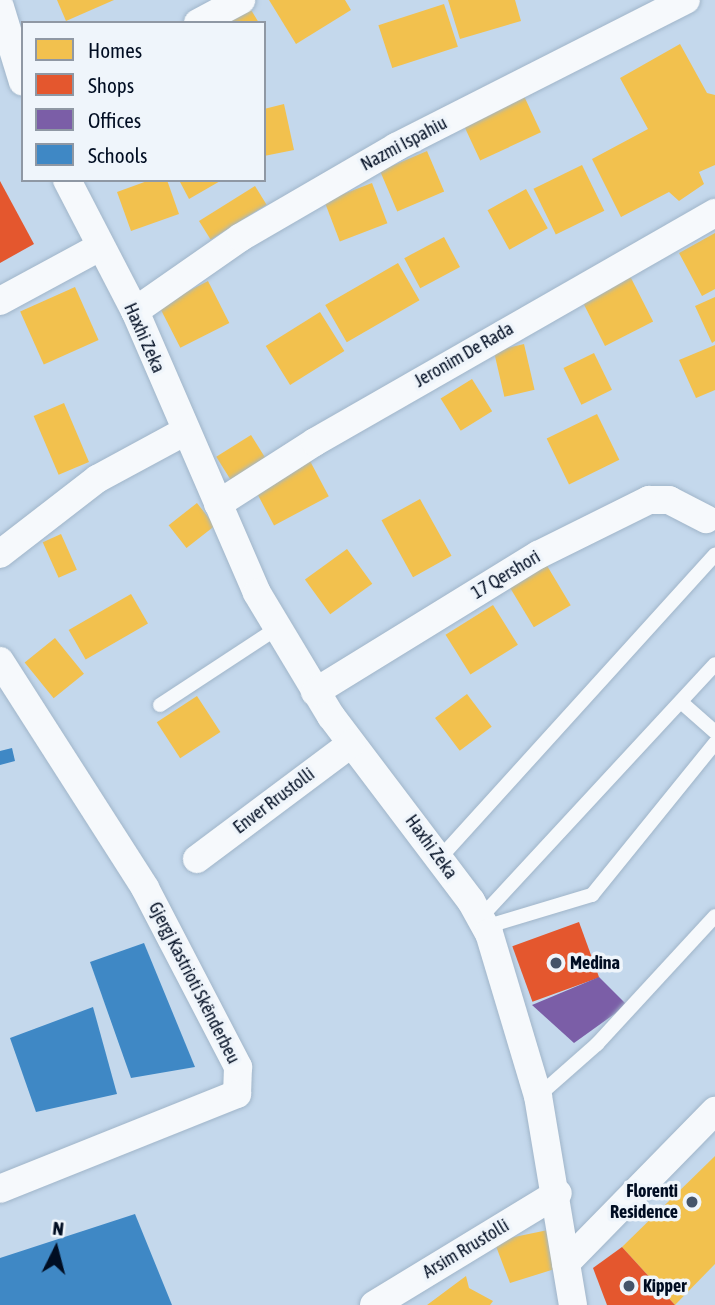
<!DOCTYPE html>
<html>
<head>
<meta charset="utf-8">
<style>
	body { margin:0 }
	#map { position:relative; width:715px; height:1305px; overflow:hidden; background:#c4d8ec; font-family:"Asap Condensed",sans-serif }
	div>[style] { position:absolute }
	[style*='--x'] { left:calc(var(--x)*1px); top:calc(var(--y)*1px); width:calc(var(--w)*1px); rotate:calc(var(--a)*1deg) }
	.homes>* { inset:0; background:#f2c14e; transform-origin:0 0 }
	.shops>* { inset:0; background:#e4572e; transform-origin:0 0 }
	.offices>* { inset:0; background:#7b5ea7 }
	.schools>* { inset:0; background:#3f88c5 }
	.roads { filter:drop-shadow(0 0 2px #a0b5c9) drop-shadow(0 0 2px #a0b5c9) }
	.service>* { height:14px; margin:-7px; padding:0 7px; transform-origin:7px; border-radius:7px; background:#f6f9fc }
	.minor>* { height:28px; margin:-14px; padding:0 14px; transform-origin:14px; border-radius:14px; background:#f6f9fc }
	.dots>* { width:19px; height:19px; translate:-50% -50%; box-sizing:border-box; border:4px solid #eff5fb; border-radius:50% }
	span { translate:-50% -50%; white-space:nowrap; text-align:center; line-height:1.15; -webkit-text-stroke:7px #eff5fb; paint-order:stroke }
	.street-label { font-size:18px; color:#000d22 }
	.poi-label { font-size:18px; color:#000d22; font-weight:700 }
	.left { translate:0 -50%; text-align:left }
	.right { translate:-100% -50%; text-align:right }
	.legend { position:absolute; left:21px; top:21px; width:245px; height:161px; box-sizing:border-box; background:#eff5fb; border:2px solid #8f98a4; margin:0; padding:9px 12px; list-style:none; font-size:21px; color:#000d22 }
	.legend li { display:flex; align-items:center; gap:14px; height:35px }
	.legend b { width:35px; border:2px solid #8f98a4 }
	.north { position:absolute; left:21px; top:1214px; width:70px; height:70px; -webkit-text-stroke:5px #eff5fb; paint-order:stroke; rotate:6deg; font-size:19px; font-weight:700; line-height:28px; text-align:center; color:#000d22 }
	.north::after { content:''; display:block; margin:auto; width:24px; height:32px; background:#000d22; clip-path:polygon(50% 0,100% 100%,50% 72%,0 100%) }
</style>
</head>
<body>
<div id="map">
	<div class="homes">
		<i style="clip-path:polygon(57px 0,114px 0,66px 21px)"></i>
		<i style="clip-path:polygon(269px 0,345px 0,351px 10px,296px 44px)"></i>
		<i style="clip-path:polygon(448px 0,515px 0,521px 21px,460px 39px)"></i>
		<i style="left:444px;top:4px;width:45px;height:69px;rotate:72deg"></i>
		<i style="clip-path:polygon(248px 5px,259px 23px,217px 23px)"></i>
		<i style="clip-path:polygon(680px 44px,707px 93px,715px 95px,715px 165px,699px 172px,704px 184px,679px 201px,669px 192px,621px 217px,592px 159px,648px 129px,620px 78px)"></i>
		<i style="left:524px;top:96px;width:40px;height:67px;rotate:65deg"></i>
		<i style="clip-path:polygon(284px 104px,294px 150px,264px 156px,264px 109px)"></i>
		<i style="left:427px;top:151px;width:44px;height:51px;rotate:67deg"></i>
		<i style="left:582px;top:165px;width:51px;height:54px;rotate:64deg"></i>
		<i style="clip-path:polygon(150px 180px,167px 180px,179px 214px,131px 231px,117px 192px)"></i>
		<i style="clip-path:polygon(179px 180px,222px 180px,189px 199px)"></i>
		<i style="left:372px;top:183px;width:43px;height:51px;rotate:69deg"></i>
		<i style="left:255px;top:186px;width:22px;height:66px;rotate:58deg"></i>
		<i style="left:526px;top:189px;width:45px;height:44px;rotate:61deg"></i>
		<i style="clip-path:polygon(715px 233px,715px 289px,702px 296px,679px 253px)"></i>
		<i style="left:444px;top:237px;width:34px;height:45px;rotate:62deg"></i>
		<i style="left:398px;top:263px;width:43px;height:84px;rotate:60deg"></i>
		<i style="left:630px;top:276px;width:51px;height:54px;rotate:63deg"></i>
		<i style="left:208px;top:281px;width:47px;height:55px;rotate:63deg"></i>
		<i style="left:75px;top:287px;width:58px;height:60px;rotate:66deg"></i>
		<i style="clip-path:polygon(715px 297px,715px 341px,712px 343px,695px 306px)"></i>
		<i style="left:320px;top:312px;width:46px;height:64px;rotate:58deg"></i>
		<i style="left:524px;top:344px;width:47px;height:31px;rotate:77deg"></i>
		<i style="clip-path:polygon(715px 345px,715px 390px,696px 398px,679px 360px)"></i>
		<i style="left:594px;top:353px;width:41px;height:34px;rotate:64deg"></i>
		<i style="left:472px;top:379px;width:38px;height:37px;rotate:58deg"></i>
		<i style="left:64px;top:403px;width:64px;height:33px;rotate:67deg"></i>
		<i style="left:597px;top:414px;width:51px;height:56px;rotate:64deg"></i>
		<i style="left:251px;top:435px;width:28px;height:41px;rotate:58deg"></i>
		<i style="left:310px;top:461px;width:40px;height:62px;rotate:62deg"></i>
		<i style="left:420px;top:499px;width:65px;height:44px;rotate:61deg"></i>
		<i style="left:197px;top:503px;width:29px;height:36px;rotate:52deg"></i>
		<i style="left:61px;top:534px;width:39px;height:20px;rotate:66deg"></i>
		<i style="left:347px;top:549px;width:43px;height:52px;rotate:54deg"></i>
		<i style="left:546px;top:564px;width:48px;height:43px;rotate:59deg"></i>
		<i style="left:131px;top:594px;width:34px;height:72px;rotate:60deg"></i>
		<i style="left:493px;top:605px;width:47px;height:56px;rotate:58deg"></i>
		<i style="left:55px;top:638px;width:46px;height:39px;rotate:51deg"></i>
		<i style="left:467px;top:694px;width:41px;height:40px;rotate:53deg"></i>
		<i style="left:197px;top:696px;width:43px;height:48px;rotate:57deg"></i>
		<i style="clip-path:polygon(715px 1156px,715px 1264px,675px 1305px,622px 1247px)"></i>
		<i style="clip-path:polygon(548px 1230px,558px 1268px,510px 1283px,494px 1241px)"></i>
		<i style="clip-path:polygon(466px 1276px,469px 1288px,493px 1301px,490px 1305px,427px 1305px)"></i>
	</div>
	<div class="shops">
		<i style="clip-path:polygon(0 181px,34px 244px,0 263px)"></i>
		<i style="left:579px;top:922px;width:59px;height:71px;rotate:70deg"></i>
		<i style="clip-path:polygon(622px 1247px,675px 1305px,607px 1305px,593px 1268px)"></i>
	</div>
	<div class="offices">
		<i style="clip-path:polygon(599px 977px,627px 1005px,574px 1043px,532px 1005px)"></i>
	</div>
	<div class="schools">
		<i style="clip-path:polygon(12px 748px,15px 761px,0 765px,0 751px)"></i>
		<i style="clip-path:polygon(144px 943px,195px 1067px,131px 1078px,90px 962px)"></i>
		<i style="clip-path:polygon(93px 1007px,117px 1094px,36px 1112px,10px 1038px)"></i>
		<i style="clip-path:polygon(135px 1214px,172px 1305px,0 1305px,0 1258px)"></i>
	</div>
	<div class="roads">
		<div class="service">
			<i style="--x:681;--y:702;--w:45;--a:41.4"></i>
			<i style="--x:160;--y:705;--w:140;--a:-33.3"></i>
			<i style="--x:439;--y:859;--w:411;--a:-47.8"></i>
			<i style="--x:480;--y:918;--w:346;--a:-47.2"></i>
			<i style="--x:485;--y:927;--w:112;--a:-16.7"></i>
			<i style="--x:592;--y:895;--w:196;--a:-51"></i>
			<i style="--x:538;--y:1096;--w:79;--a:-41.4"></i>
			<i style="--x:597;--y:1044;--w:174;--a:-47.3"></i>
		</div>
		<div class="minor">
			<i style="--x:0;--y:7;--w:78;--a:73"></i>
			<i style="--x:198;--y:23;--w:49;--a:-28.1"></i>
			<i style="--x:67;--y:180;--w:148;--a:62.6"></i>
			<i style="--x:135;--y:311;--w:307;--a:66.6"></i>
			<i style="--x:257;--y:593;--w:144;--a:59"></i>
			<i style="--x:331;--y:716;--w:232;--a:52.9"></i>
			<i style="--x:471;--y:901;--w:37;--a:61"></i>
			<i style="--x:489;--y:933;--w:170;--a:73.3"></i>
			<i style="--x:538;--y:1096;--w:212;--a:80.5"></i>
			<i style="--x:0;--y:301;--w:114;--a:-28.4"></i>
			<i style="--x:135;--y:311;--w:129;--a:-34.9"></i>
			<i style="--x:241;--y:237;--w:179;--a:-30.1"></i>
			<i style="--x:396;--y:147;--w:325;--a:-26.9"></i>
			<i style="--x:218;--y:504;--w:115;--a:-32.6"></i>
			<i style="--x:315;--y:442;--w:461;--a:-29.8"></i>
			<i style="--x:0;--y:554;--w:123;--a:-37.7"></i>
			<i style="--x:97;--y:479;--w:99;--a:-28.4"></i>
			<i style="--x:0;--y:661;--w:269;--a:57.4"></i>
			<i style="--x:145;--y:888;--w:202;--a:62.5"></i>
			<i style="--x:238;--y:1067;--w:27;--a:92"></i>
			<i style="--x:237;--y:1094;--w:255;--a:158.2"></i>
			<i style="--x:315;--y:692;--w:262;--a:-31.6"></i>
			<i style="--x:538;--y:555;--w:124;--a:-26.4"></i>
			<i style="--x:649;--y:500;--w:20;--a:0"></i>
			<i style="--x:669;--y:500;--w:42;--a:27.2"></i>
			<i style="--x:197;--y:859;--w:192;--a:-36.8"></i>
			<i style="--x:566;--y:1263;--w:213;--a:-45.6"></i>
			<i style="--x:374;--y:1305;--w:215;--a:-31.3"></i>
		</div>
	</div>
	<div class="dots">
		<i style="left:556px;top:963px;background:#455469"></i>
		<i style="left:692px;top:1202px;background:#455469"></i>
		<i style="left:629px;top:1286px;background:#455469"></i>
	</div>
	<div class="street-label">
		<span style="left:404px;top:144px;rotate:-28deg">Nazmi Ispahiu</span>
		<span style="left:144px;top:338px;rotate:66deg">Haxhi Zeka</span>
		<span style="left:464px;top:355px;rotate:-30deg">Jeronim De Rada</span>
		<span style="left:506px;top:575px;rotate:-31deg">17 Qershori</span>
		<span style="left:274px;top:801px;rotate:-37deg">Enver Rrustolli</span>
		<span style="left:431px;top:847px;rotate:54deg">Haxhi Zeka</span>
		<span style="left:194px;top:983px;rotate:63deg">Gjergj Kastrioti Skënderbeu</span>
		<span style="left:466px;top:1249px;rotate:-31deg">Arsim Rrustolli</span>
	</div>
	<div class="poi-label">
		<span class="left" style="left:570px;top:963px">Medina</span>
		<span class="right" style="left:678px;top:1202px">Florenti<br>Residence</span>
		<span class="left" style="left:643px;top:1286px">Kipper</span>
	</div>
	<ul class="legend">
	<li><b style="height:19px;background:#f2c14e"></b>Homes</li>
	<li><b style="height:19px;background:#e4572e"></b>Shops</li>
	<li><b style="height:19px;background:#7b5ea7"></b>Offices</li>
	<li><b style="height:19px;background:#3f88c5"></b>Schools</li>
	</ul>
	<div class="north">N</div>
</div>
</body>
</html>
